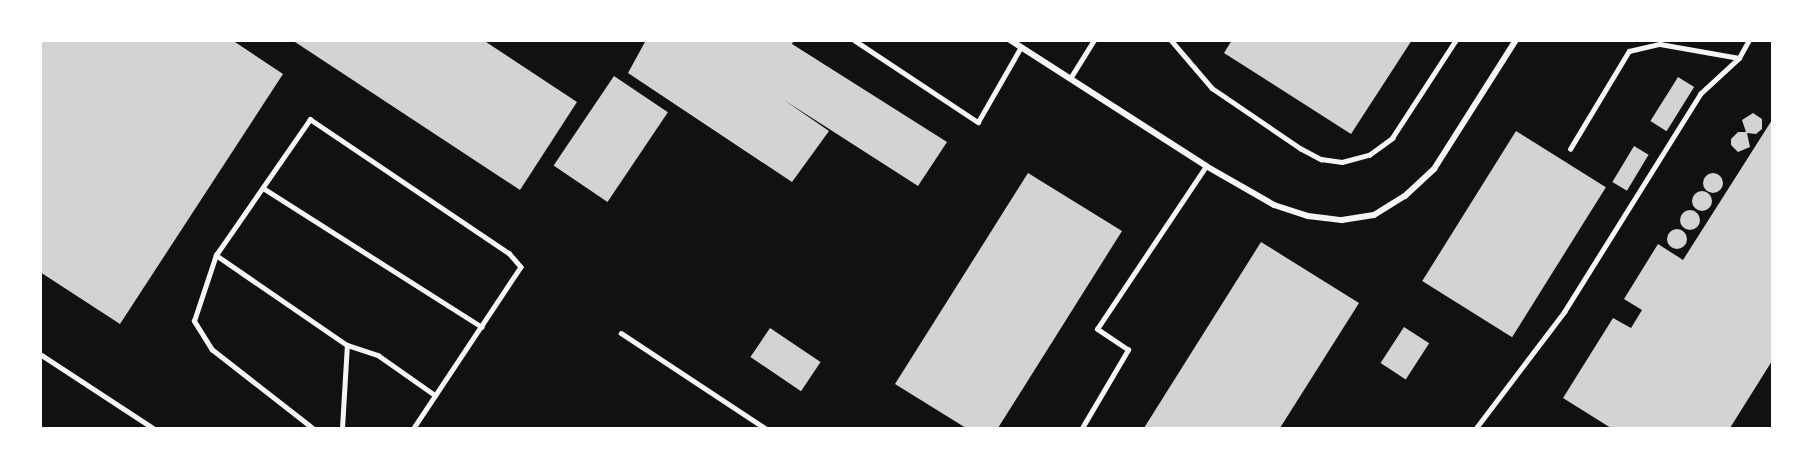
<!DOCTYPE html>
<html>
<head>
<meta charset="utf-8">
<style>
	body { margin:0 }
	#map { position:relative; width:1813px; height:469px; overflow:hidden; background:#111; font-family:"Titillium Web",sans-serif }
	div>[style] { position:absolute }
	[style*='--x'] { left:calc(var(--x)*1px); top:calc(var(--y)*1px); width:calc(var(--w)*1px); rotate:calc(var(--a)*1deg) }
	.building>* { inset:0; background:#d3d3d3; transform-origin:0 0 }
	.round { border-radius:50% }
	.service>* { height:4.5px; margin:-2.25px; padding:0 2.25px; transform-origin:2.25px; border-radius:2.25px; background:#f5f5f5 }
	.minor>* { height:6px; margin:-3px; padding:0 3px; transform-origin:3px; border-radius:3px; background:#f5f5f5 }
	span { translate:-50% -50%; white-space:nowrap; text-align:center; line-height:1.15; -webkit-text-stroke:5px #fff; paint-order:stroke }
	.frame { position:absolute; inset:0; border:42px solid #fff; pointer-events:none }
</style>
</head>
<body>
<div id="map">
	<div class="building">
		<i style="clip-path:polygon(40px 40px,232px 40px,283px 74px,120px 324px,40px 272px)"></i>
		<i style="clip-path:polygon(292px 40px,483px 40px,577px 102px,520px 190px)"></i>
		<i style="clip-path:polygon(646px 40px,794px 40px,792px 44px,947px 142px,918px 186px,784px 100px,829px 131px,792px 182px,628px 73px)"></i>
		<i style="clip-path:polygon(1232px 40px,1412px 40px,1351px 134px,1224px 53px)"></i>
		<i style="left:614px;top:76px;width:65px;height:108px;rotate:34deg"></i>
		<i style="left:1678px;top:77px;width:19px;height:52px;rotate:32deg"></i>
		<i style="clip-path:polygon(1753px 113px,1762px 119px,1762px 129px,1756px 134px,1747px 133px,1750px 147px,1738px 152px,1731px 145px,1731px 139px,1738px 132px,1746px 132px,1742px 120px)"></i>
		<i style="clip-path:polygon(1772px 120px,1772px 361px,1730px 428px,1611px 428px,1563px 398px,1613px 318px,1631px 328px,1642px 310px,1624px 299px,1658px 244px,1683px 260px)"></i>
		<i style="left:1516px;top:131px;width:106px;height:177px;rotate:32deg"></i>
		<i style="left:1634px;top:146px;width:17px;height:42px;rotate:31deg"></i>
		<i style="clip-path:polygon(1028px 173px,1122px 231px,998px 428px,966px 428px,895px 384px)"></i>
		<i class="round" style="left:1703px;top:173px;width:20px;height:20px"></i>
		<i class="round" style="left:1692px;top:191px;width:20px;height:20px"></i>
		<i class="round" style="left:1680px;top:210px;width:20px;height:20px"></i>
		<i class="round" style="left:1667px;top:229px;width:20px;height:20px"></i>
		<i style="clip-path:polygon(1261px 242px,1359px 303px,1280px 428px,1144px 428px)"></i>
		<i style="left:1404px;top:327px;width:30px;height:43px;rotate:33deg"></i>
		<i style="left:770px;top:328px;width:61px;height:35px;rotate:34deg"></i>
	</div>
	<div class="service">
		<i style="--x:854;--y:40;--w:149;--a:33.5"></i>
		<i style="--x:978;--y:122;--w:86;--a:-60.2"></i>
		<i style="--x:1171;--y:40;--w:63;--a:49.5"></i>
		<i style="--x:1212;--y:88;--w:107;--a:34.3"></i>
		<i style="--x:1300;--y:148;--w:24;--a:28"></i>
		<i style="--x:1321;--y:159;--w:21;--a:8"></i>
		<i style="--x:1342;--y:162;--w:28;--a:-15"></i>
		<i style="--x:1369;--y:155;--w:29;--a:-36"></i>
		<i style="--x:1392;--y:138;--w:117;--a:-56.9"></i>
		<i style="--x:1071;--y:77;--w:44;--a:-58.1"></i>
		<i style="--x:1570;--y:149;--w:114;--a:-59"></i>
		<i style="--x:1629;--y:51;--w:32;--a:-13"></i>
		<i style="--x:1660;--y:44;--w:80;--a:10"></i>
		<i style="--x:263;--y:188;--w:259;--a:32.4"></i>
		<i style="--x:216;--y:255;--w:159;--a:34.5"></i>
		<i style="--x:347;--y:345;--w:33;--a:18"></i>
		<i style="--x:378;--y:355;--w:70;--a:35.1"></i>
		<i style="--x:621;--y:333;--w:173;--a:33.4"></i>
		<i style="--x:40;--y:354;--w:135;--a:33.2"></i>
		<i style="--x:312;--y:428;--w:127;--a:-142"></i>
		<i style="--x:212;--y:350;--w:34;--a:-122"></i>
		<i style="--x:194;--y:321;--w:70;--a:-71.6"></i>
		<i style="--x:216;--y:255;--w:165;--a:-55.3"></i>
		<i style="--x:310;--y:119;--w:240;--a:34"></i>
		<i style="--x:509;--y:253;--w:18;--a:49"></i>
		<i style="--x:521;--y:267;--w:193;--a:123.6"></i>
		<i style="--x:342;--y:428;--w:83;--a:-86.6"></i>
		<i style="--x:1082;--y:428;--w:91;--a:-59.5"></i>
		<i style="--x:1128;--y:350;--w:37;--a:-146"></i>
		<i style="--x:1097;--y:329;--w:196;--a:-56.2"></i>
		<i style="--x:1476;--y:428;--w:146;--a:-52.8"></i>
		<i style="--x:1564;--y:312;--w:257;--a:-58"></i>
		<i style="--x:1700;--y:94;--w:53;--a:-42.7"></i>
		<i style="--x:1739;--y:58;--w:21;--a:-61"></i>
	</div>
	<div class="minor">
		<i style="--x:1010;--y:40;--w:233;--a:32.7"></i>
		<i style="--x:1206;--y:166;--w:78;--a:29.8"></i>
		<i style="--x:1274;--y:205;--w:36;--a:18"></i>
		<i style="--x:1308;--y:216;--w:34;--a:7"></i>
		<i style="--x:1342;--y:220;--w:32;--a:-9"></i>
		<i style="--x:1374;--y:215;--w:36;--a:-32"></i>
		<i style="--x:1405;--y:196;--w:40;--a:-43"></i>
		<i style="--x:1434;--y:169;--w:153;--a:-57.6"></i>
	</div>
	<div class="frame"></div>
</div>
</body>
</html>
